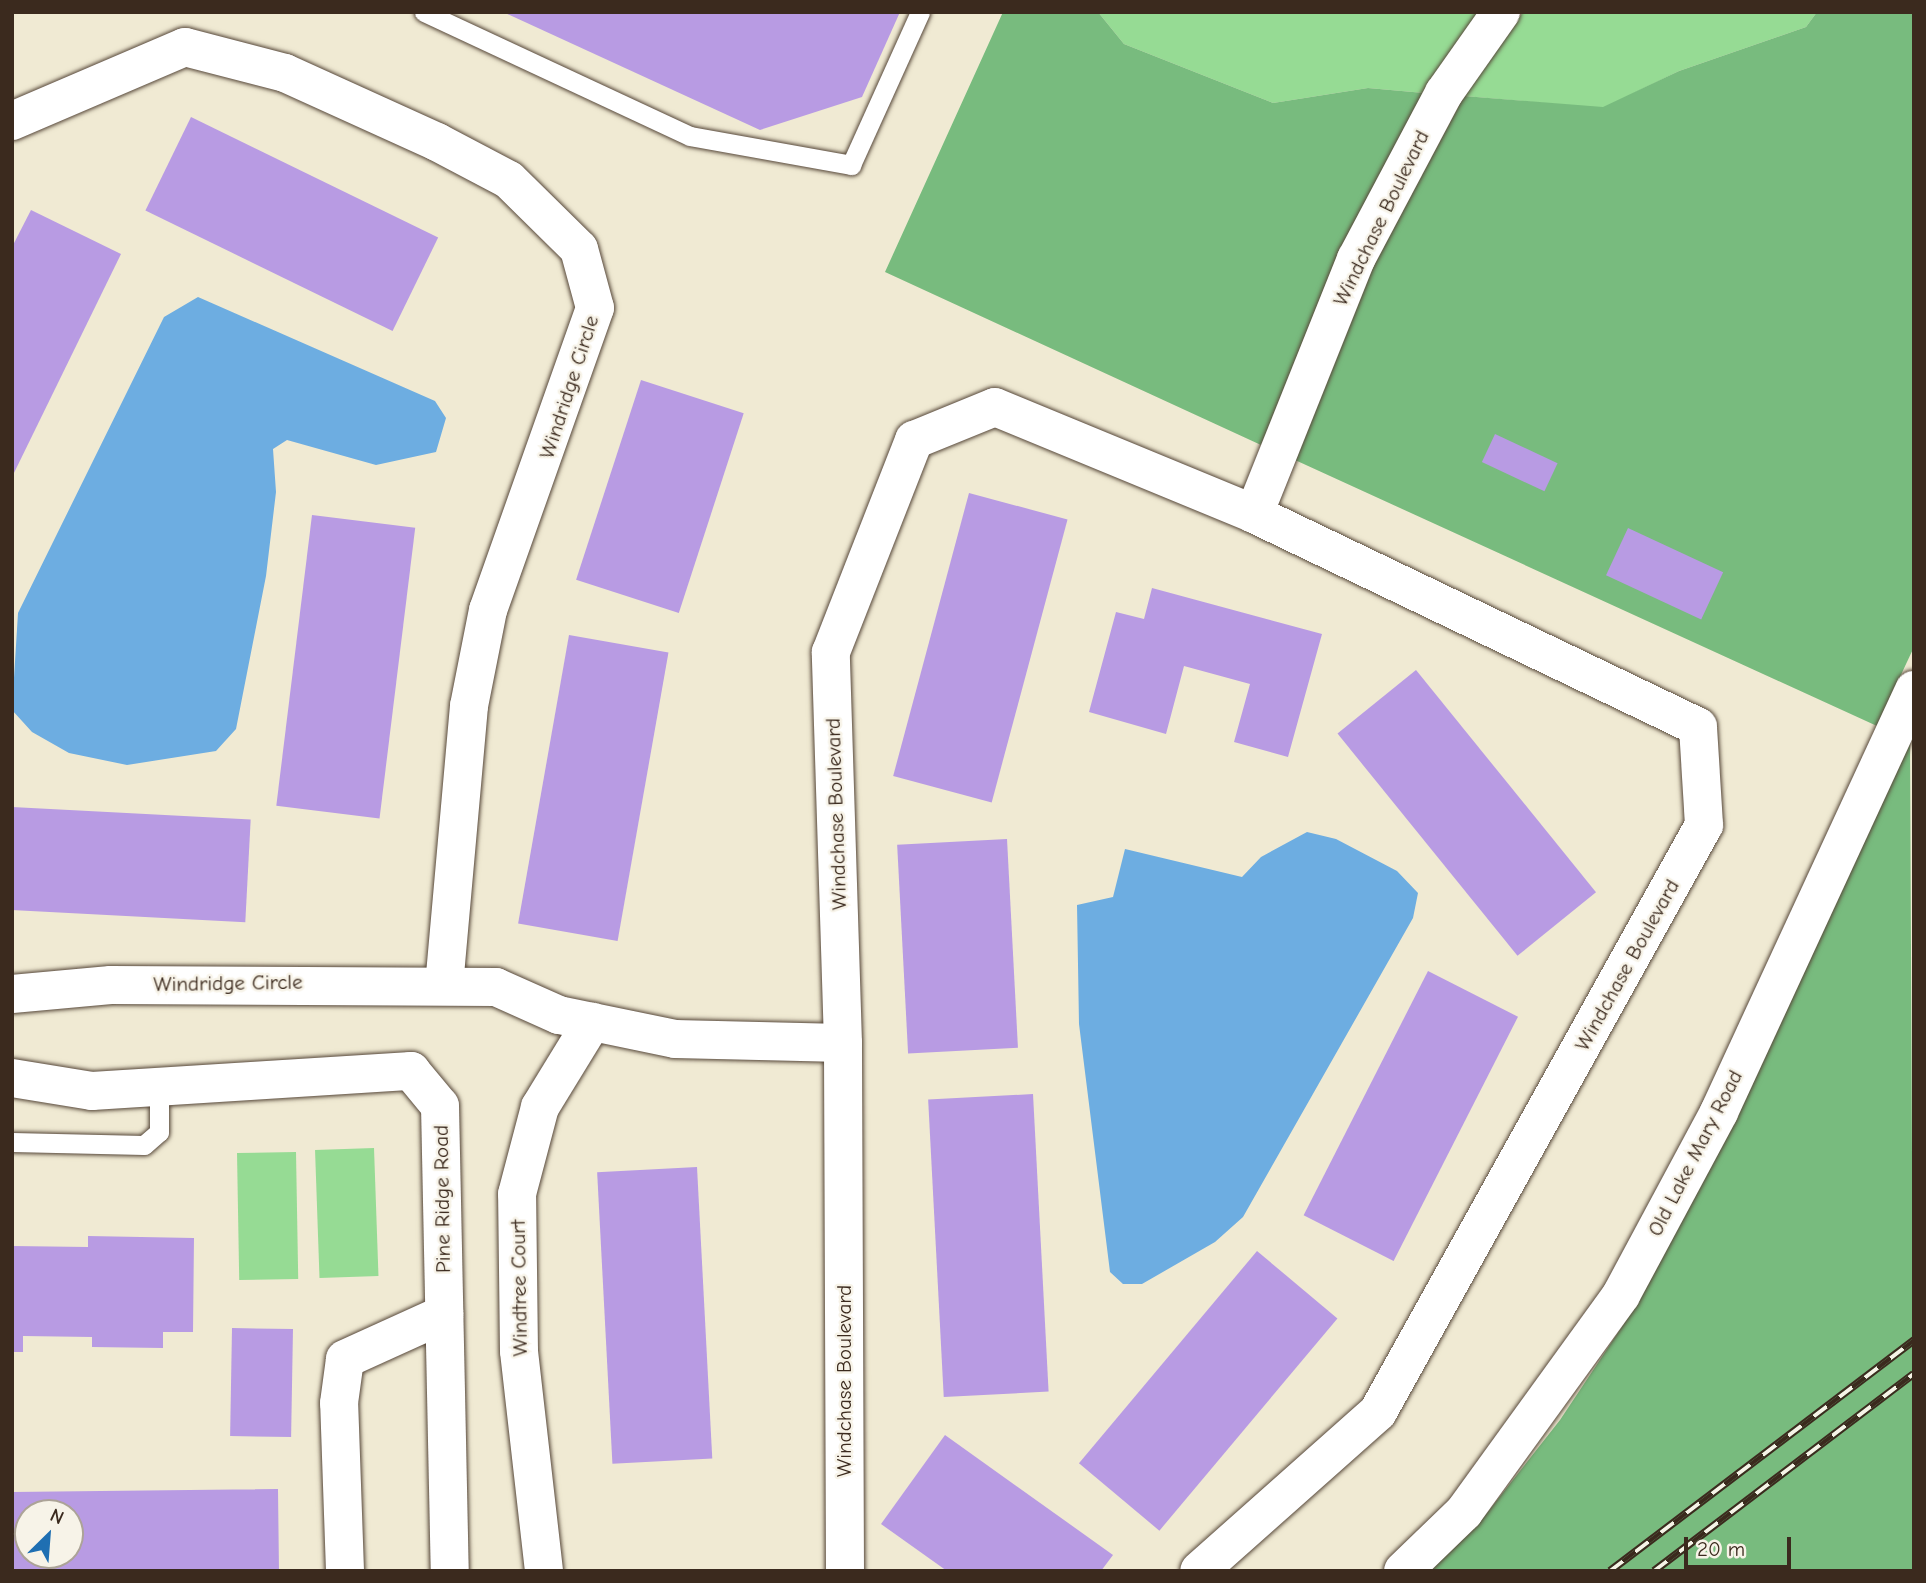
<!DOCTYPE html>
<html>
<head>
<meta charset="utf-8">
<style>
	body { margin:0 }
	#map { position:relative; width:1926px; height:1583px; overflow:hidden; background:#f0ead3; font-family:"Comic Neue",sans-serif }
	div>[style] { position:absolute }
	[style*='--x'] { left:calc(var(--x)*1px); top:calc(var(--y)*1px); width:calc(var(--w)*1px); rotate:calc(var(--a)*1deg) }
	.green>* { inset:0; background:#96db94; transform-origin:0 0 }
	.forest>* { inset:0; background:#78bb7e }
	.water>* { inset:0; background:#6dade1 }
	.building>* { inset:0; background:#b89be3; transform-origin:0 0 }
	.roads { filter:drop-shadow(0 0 2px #564739) drop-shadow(0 0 2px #564739) }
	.lane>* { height:19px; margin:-9.5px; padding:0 9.5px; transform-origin:9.5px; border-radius:9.5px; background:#fff }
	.street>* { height:38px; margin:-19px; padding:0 19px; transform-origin:19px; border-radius:19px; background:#fff }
	.secondary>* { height:38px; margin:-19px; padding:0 19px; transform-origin:19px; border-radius:19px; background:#fff }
	.rail>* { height:8px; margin-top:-4px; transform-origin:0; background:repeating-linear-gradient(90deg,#f7f3e8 0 16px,#3b2a1e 0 32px); box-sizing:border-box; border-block:2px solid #3b2a1e }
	span { translate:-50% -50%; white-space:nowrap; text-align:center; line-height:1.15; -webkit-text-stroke:5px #f7f3e8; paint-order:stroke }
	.street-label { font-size:21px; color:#3b2a1e }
	.frame { position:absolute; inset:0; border:14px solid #3b2a1e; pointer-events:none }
	.north { position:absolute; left:14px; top:1499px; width:70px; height:70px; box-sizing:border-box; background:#f7f3e8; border:2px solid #aca397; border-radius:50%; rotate:25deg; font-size:19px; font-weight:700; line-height:28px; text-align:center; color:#3b2a1e }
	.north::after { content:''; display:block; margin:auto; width:24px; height:32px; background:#1f6fb2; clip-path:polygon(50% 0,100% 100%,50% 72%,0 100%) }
	.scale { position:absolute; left:1684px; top:1537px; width:107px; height:32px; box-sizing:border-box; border:4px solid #3b2a1e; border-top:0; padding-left:9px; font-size:21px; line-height:24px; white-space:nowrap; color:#3b2a1e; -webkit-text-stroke:5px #f7f3e8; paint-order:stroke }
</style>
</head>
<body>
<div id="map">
	<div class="green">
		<i style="clip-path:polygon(1098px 12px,1479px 12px,1424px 93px,1368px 88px,1273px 103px,1124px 44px)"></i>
		<i style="clip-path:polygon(1523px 12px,1817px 12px,1806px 27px,1679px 71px,1603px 108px,1464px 96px)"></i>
		<i style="left:374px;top:1148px;width:128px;height:59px;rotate:88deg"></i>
		<i style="left:296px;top:1152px;width:127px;height:59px;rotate:89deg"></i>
	</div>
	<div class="forest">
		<i style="clip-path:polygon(1003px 12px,1098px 12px,1124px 44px,1273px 103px,1368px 88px,1424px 93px,1261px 445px,885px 272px)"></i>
		<i style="clip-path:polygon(1817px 12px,1914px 12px,1914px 647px,1877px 726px,1295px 460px,1373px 267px,1464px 96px,1603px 107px,1679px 71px,1806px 27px)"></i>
		<i style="clip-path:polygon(1910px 742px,1914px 1571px,1430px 1571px,1476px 1527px,1560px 1420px,1637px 1304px)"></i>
	</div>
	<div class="water">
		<i style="clip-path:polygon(198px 297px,435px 401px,446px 418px,436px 452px,376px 465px,287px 440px,273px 449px,276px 492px,266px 576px,236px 729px,216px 751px,127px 765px,69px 753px,32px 732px,12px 710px,18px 613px,164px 317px)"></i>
		<i style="clip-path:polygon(1307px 832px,1336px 839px,1397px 871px,1418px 893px,1413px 918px,1243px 1217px,1215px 1242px,1142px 1284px,1123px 1284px,1110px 1272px,1079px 1024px,1077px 905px,1113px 897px,1125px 849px,1242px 877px,1261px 857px)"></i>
	</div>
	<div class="building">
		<i style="clip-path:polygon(503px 12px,900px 12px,862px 97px,760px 130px)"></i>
		<i style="left:191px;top:117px;width:275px;height:104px;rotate:26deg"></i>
		<i style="clip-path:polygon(31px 210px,121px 254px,12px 477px,12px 247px)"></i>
		<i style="left:641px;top:380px;width:108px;height:210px;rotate:18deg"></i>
		<i style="left:1495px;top:434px;width:69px;height:31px;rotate:25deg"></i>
		<i style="left:969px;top:493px;width:102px;height:293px;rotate:15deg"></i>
		<i style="left:312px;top:515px;width:104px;height:293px;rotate:7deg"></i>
		<i style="left:1628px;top:528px;width:105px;height:52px;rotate:25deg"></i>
		<i style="clip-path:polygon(1152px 588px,1322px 634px,1288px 757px,1234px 742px,1250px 684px,1184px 666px,1166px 734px,1089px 712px,1116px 612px,1144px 619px)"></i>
		<i style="left:569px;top:635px;width:101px;height:293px;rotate:10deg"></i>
		<i style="left:1416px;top:670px;width:286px;height:101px;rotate:51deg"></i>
		<i style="left:12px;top:807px;width:239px;height:103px;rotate:3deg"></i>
		<i style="left:1007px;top:839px;width:209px;height:110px;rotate:87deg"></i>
		<i style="left:1428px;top:971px;width:101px;height:274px;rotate:27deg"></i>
		<i style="left:1033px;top:1094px;width:298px;height:105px;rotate:87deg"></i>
		<i style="left:697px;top:1167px;width:292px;height:100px;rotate:87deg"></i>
		<i style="clip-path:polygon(88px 1236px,194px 1238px,193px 1332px,163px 1332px,163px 1348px,92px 1347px,92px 1337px,23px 1336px,23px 1352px,12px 1352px,12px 1246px,88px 1247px)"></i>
		<i style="left:1257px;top:1251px;width:105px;height:277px;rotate:40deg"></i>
		<i style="left:232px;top:1328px;width:61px;height:108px;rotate:1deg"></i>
		<i style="clip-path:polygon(945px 1435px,1113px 1555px,1101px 1571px,947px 1571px,881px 1524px)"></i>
		<i style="clip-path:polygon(evenodd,278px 1489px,279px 1571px,12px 1571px,12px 1492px,278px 1489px,28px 1513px,70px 1513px,70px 1555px,28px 1555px,28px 1513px)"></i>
	</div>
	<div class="roads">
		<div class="lane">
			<i style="--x:424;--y:12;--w:293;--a:25"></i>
			<i style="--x:690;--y:136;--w:164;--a:10.2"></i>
			<i style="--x:851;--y:165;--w:168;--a:-65.7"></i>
			<i style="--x:12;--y:1142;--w:132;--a:1.3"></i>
			<i style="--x:144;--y:1145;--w:20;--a:-41"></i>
			<i style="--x:159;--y:1132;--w:45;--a:-90"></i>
		</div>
		<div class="street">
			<i style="--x:12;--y:121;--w:188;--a:-23.2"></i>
			<i style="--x:185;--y:47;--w:103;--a:14.6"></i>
			<i style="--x:285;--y:73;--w:167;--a:24.4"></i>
			<i style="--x:437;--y:142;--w:81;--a:27.8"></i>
			<i style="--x:509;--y:180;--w:98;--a:44.6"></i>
			<i style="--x:579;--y:249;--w:61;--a:74.8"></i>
			<i style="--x:595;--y:308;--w:320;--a:109.5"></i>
			<i style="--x:488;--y:610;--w:98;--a:101.2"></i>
			<i style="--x:469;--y:706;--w:280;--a:95.1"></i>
			<i style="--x:1254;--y:514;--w:275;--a:-68.2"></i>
			<i style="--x:1356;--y:259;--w:188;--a:-62.1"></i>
			<i style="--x:1444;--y:93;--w:99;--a:-54.9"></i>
			<i style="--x:12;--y:994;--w:99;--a:-5.2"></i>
			<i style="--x:111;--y:985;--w:385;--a:0.3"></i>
			<i style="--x:496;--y:987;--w:69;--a:24"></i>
			<i style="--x:559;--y:1015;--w:118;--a:11.7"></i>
			<i style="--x:675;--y:1039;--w:168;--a:1.4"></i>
			<i style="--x:12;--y:1078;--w:81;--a:9.2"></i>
			<i style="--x:92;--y:1091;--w:320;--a:-3.6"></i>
			<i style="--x:411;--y:1071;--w:45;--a:50.4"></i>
			<i style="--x:440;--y:1106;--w:465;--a:88.8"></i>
			<i style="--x:345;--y:1571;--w:168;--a:-92"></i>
			<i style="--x:339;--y:1403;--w:44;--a:-82.2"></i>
			<i style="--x:345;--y:1359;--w:109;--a:-24.4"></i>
			<i style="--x:544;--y:1571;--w:221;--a:-96.5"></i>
			<i style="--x:519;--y:1351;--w:157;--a:-90.7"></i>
			<i style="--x:517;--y:1194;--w:90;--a:-75.2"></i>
			<i style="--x:540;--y:1107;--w:100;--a:-58.5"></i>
			<i style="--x:845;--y:1571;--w:528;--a:-90.22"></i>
			<i style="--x:843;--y:1043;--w:391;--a:-91.8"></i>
			<i style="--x:831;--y:652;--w:228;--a:-68.6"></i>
			<i style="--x:914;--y:440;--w:87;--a:-22.2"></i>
			<i style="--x:995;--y:407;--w:280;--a:22.4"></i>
			<i style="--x:1254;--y:514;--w:492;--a:25.6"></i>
			<i style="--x:1698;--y:727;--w:98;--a:86.5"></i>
			<i style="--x:1704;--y:825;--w:671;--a:119.05"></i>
			<i style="--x:1378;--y:1412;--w:239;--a:138.4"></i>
		</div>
		<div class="secondary">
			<i style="--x:1403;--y:1571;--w:85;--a:-44"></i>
			<i style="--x:1464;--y:1512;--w:268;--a:-54.1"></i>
			<i style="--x:1621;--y:1295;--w:208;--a:-61.8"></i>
			<i style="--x:1719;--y:1112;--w:465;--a:-65.2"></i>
		</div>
	</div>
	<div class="rail">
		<i style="--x:1610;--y:1571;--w:382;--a:-37.2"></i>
		<i style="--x:1654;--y:1571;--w:326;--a:-37.2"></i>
	</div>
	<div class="street-label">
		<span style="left:1381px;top:218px;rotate:-64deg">Windchase Boulevard</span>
		<span style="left:569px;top:387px;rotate:-72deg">Windridge Circle</span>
		<span style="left:836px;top:814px;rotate:-92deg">Windchase Boulevard</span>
		<span style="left:1627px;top:965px;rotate:-61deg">Windchase Boulevard</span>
		<span style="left:228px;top:983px;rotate:-1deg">Windridge Circle</span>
		<span style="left:1695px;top:1153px;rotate:-63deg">Old Lake Mary Road</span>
		<span style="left:442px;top:1199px;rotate:-91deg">Pine Ridge Road</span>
		<span style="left:519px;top:1288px;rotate:-91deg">Windtree Court</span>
		<span style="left:844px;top:1381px;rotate:-90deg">Windchase Boulevard</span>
	</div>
	<div class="frame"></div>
	<div class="north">N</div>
	<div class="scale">20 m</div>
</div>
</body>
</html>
